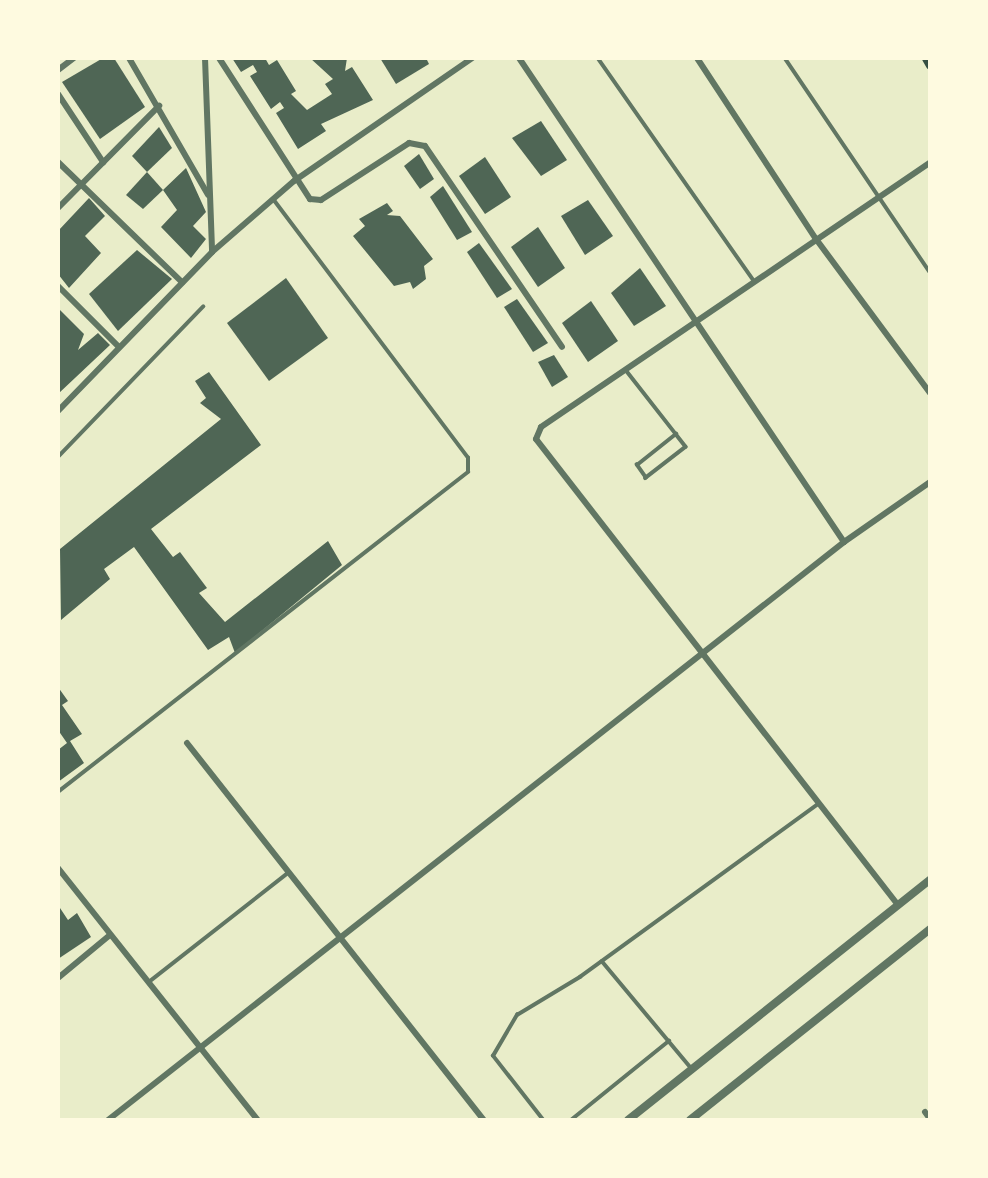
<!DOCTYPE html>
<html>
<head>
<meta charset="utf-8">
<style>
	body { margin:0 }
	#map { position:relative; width:988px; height:1178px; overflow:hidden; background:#e9edc9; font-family:"Source Sans 3",sans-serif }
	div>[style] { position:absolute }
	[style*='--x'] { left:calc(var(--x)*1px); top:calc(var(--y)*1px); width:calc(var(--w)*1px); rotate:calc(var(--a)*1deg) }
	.building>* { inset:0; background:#4f6655 }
	.service>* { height:3.5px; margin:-1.75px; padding:0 1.75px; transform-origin:1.75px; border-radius:1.75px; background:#617663 }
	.minor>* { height:6px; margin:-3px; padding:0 3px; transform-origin:3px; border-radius:3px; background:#617663 }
	.tertiary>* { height:8px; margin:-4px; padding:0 4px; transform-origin:4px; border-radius:4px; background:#617663 }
	.secondary>* { height:9px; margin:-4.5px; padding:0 4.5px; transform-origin:4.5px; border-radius:4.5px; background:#344e41 }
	span { translate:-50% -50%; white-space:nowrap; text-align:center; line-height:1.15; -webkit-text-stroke:5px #fefae0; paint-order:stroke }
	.frame { position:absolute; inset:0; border:60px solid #fefae0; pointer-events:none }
</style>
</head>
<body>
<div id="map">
	<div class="building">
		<div style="clip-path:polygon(103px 58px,114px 58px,145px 107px,100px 139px,62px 82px)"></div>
		<div style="clip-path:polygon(232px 58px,265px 58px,269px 65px,277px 60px,296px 91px,291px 94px,307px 110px,332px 94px,325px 84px,333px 79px,310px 58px,347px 58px,345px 71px,352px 67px,373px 100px,321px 124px,326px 131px,298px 149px,276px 113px,284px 108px,280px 102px,271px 109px,250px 76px,257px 72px,253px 65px,241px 72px)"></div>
		<div style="clip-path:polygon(380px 58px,426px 58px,429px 64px,396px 84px)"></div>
		<div style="clip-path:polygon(541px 121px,567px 160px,541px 176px,512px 138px)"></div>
		<div style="clip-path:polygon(159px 127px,172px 148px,147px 172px,132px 156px)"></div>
		<div style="clip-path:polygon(419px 154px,434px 179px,420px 189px,404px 166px)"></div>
		<div style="clip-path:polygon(485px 157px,511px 197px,485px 214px,459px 176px)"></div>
		<div style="clip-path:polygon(186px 168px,206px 212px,193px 226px,206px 239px,191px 258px,161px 227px,177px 210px,163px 190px)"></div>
		<div style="clip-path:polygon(147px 172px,163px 190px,143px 209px,126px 195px)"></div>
		<div style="clip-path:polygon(443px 186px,472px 232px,457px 240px,430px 197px)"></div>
		<div style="clip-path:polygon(89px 198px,105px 216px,85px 236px,101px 253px,69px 288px,58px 274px,58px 231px)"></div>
		<div style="clip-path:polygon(588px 200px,613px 236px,585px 255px,561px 216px)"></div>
		<div style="clip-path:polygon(387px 203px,393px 211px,387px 215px,400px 216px,433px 259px,424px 266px,426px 279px,413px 289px,410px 282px,394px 286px,353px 236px,365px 226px,359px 219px)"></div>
		<div style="clip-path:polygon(538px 227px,565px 268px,538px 287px,511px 247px)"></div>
		<div style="clip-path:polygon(479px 243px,512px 289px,497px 298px,467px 252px)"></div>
		<div style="clip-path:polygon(137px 250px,172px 279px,118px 331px,89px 294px)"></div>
		<div style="clip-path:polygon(640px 268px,666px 306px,634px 326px,611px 293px)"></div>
		<div style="clip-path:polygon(286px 278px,328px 338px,269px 381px,227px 323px)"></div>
		<div style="clip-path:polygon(517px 299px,548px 343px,533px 352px,504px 307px)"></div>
		<div style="clip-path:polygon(591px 301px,618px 341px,588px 362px,562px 323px)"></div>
		<div style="clip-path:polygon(58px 308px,84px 334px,78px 350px,98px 333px,110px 345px,58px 394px)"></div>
		<div style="clip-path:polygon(554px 355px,568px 377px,552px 387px,538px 362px)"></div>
		<div style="clip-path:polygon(209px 372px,261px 445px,151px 529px,173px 557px,180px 552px,207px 588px,199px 593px,225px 622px,328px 541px,342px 565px,235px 653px,229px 637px,208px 650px,134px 547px,104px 569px,110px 579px,61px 620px,60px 549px,221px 419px,200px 403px,206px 398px,195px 381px)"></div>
		<div style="clip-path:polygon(58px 687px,68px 701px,62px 705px,82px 734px,70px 741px,84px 763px,58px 782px,58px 750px,67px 743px,58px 730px)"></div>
		<div style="clip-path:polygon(58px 905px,68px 920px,77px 913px,91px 937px,58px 959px)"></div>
	</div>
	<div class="service">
		<div style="--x:598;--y:58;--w:270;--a:55"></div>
		<div style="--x:785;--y:58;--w:258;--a:55.9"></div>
		<div style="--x:626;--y:370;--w:81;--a:52"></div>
		<div style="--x:676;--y:434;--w:16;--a:52"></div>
		<div style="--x:686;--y:447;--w:51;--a:142.2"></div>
		<div style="--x:646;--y:478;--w:16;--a:-125"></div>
		<div style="--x:637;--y:465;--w:50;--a:-38.5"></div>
		<div style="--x:58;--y:457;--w:209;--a:-46"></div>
		<div style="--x:58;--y:792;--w:520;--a:-37.97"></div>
		<div style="--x:468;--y:472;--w:14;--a:-90"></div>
		<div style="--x:468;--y:458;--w:324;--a:-127"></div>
		<div style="--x:602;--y:961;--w:139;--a:50.2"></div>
		<div style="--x:149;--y:982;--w:177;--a:-38.1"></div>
		<div style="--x:543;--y:1120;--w:81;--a:-128"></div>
		<div style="--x:493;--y:1056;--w:48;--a:-59.7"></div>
		<div style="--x:517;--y:1015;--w:74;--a:-31.1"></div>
		<div style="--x:580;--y:977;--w:294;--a:-36"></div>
		<div style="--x:571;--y:1120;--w:126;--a:-38.9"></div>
	</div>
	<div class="minor">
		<div style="--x:129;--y:58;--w:158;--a:60"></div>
		<div style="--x:205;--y:58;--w:194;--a:87.9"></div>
		<div style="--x:219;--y:58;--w:168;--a:57.2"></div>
		<div style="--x:310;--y:199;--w:11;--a:5"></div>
		<div style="--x:321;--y:200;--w:105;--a:-32.9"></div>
		<div style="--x:409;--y:143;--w:16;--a:11"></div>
		<div style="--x:425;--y:146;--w:243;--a:55.7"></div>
		<div style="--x:519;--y:58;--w:583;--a:56.12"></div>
		<div style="--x:697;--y:58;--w:217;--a:56.7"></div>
		<div style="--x:816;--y:239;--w:192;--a:53.5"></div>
		<div style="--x:58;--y:70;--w:20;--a:-37"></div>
		<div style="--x:58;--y:94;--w:82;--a:56.5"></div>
		<div style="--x:58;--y:162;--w:173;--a:44.1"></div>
		<div style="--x:58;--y:208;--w:144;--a:-45.3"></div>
		<div style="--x:58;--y:286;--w:86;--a:45"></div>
		<div style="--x:58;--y:411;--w:221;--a:-45.9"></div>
		<div style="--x:212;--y:252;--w:108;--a:-40.9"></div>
		<div style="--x:294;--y:181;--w:216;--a:-34.6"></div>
		<div style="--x:187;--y:743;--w:480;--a:51.8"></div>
		<div style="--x:58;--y:868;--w:322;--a:51.6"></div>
		<div style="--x:898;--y:905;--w:590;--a:-127.84"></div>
		<div style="--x:536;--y:439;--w:13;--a:-67"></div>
		<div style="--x:541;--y:427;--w:470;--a:-34.2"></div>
		<div style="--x:58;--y:978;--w:67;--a:-39.6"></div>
		<div style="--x:925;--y:1112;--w:9;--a:54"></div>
		<div style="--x:108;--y:1120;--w:936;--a:-38.14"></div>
		<div style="--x:844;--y:542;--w:105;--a:-34.9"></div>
	</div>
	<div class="tertiary">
		<div style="--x:628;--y:1120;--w:386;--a:-38.5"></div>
		<div style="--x:690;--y:1120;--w:307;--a:-38.5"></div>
	</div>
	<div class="secondary">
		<div style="--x:926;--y:58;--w:8;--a:60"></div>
	</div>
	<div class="frame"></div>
</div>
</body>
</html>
